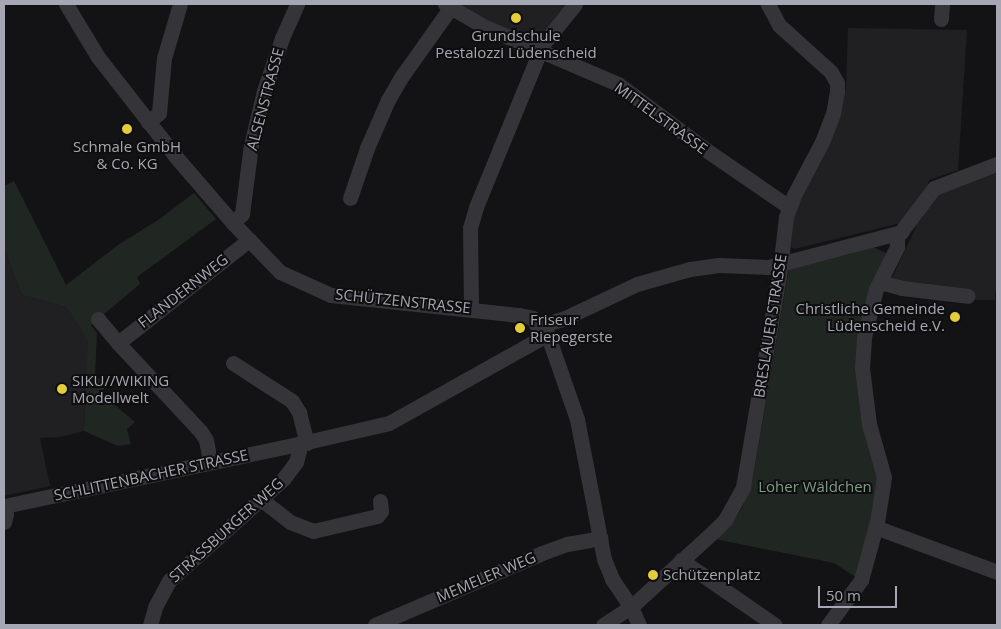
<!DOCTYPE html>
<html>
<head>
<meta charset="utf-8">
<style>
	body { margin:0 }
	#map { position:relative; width:1001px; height:629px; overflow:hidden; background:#131315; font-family:"Open Sans",sans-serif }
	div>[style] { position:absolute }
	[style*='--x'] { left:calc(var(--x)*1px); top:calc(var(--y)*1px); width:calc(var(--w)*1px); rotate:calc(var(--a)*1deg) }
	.built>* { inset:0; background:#201f21 }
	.green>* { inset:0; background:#202722 }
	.minor>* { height:15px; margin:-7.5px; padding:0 7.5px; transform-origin:7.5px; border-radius:7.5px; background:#353439 }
	.dots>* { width:14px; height:14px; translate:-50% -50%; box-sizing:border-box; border:2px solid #0e0e0f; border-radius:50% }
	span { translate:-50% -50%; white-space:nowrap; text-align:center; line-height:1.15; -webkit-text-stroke:4px #0e0e0f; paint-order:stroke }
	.poi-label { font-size:15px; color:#a6a7b4 }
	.right { translate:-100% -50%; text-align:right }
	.left { translate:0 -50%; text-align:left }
	.street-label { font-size:15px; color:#a6a7b4 }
	.park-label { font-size:15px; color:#7e9e86 }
	.frame { position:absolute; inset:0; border:5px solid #a6a7b4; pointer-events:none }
	.scale { position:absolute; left:818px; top:586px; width:79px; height:22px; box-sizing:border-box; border:2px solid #a6a7b4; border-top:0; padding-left:6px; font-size:15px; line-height:18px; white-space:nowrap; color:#a6a7b4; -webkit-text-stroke:4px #0e0e0f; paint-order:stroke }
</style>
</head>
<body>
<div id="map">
	<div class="built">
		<div style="clip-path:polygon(456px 4px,567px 4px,537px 41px,489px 25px)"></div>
		<div style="clip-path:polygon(848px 28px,967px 30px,958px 170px,929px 180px,928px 185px,901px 223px,794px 249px,791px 247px,793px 212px,840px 115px,846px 88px)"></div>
		<div style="clip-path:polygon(997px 173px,997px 292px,995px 292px,995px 300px,970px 300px,891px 280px,917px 225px,934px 199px,942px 192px)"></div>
		<div style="clip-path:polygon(4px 248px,22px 295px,66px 307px,89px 340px,84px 431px,60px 437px,40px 438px,50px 486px,4px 496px)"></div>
	</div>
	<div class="green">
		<div style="clip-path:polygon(14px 181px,66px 285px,118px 245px,158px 220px,194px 193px,216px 219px,137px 277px,140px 284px,91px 325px,97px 333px,95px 375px,104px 383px,104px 396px,135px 422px,127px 429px,131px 444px,118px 446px,84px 431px,88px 340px,66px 307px,22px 295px,4px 248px,4px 186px)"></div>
		<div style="clip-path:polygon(871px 246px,888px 254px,862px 323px,879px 483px,857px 578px,834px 563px,715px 539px,732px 523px,742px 508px,752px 483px,789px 269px,851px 254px)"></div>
	</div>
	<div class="minor">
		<div style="--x:66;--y:4;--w:62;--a:58.9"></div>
		<div style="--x:98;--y:57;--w:127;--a:52"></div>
		<div style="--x:176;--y:157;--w:87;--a:49.2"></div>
		<div style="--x:233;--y:223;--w:68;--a:46.2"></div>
		<div style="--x:280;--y:272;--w:56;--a:24.3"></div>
		<div style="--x:331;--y:295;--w:189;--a:6.1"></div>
		<div style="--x:519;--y:315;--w:14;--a:12"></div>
		<div style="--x:533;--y:318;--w:14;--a:65"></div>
		<div style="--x:539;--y:331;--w:8;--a:14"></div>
		<div style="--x:547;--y:333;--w:91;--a:70.8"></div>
		<div style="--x:577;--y:419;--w:143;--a:79.1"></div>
		<div style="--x:604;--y:559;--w:22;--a:68"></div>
		<div style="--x:612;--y:579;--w:34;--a:56"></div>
		<div style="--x:631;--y:607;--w:20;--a:66"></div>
		<div style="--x:445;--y:4;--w:46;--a:29.9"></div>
		<div style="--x:485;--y:27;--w:145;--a:23.2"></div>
		<div style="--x:618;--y:84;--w:114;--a:36.8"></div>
		<div style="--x:709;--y:152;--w:97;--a:34.5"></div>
		<div style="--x:941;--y:19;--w:15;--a:-86"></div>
		<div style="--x:148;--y:122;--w:14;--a:-39"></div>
		<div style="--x:159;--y:113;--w:55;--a:-84.8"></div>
		<div style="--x:164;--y:58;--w:56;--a:-73.5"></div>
		<div style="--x:350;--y:198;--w:53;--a:-71.2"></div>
		<div style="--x:367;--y:148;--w:52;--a:-66.4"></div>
		<div style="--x:388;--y:100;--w:28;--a:-60"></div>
		<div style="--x:402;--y:76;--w:85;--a:-54.6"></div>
		<div style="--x:233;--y:223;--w:13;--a:-45"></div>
		<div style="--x:242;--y:214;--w:70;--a:-82.6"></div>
		<div style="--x:251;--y:145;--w:56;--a:-76.5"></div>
		<div style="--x:264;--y:91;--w:56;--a:-71.2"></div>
		<div style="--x:282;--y:38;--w:37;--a:-66"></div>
		<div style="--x:880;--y:282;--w:23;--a:15"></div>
		<div style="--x:902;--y:288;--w:66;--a:6.9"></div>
		<div style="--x:471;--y:308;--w:80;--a:-90.7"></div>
		<div style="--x:470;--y:228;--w:22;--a:-74"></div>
		<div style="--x:476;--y:207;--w:176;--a:-67.7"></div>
		<div style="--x:543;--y:44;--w:51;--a:-51.3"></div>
		<div style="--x:98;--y:319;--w:31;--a:50"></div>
		<div style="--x:118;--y:343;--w:122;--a:47"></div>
		<div style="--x:201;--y:432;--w:9;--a:58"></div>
		<div style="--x:206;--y:440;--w:21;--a:79"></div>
		<div style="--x:118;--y:343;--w:167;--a:-38.2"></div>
		<div style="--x:233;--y:363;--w:70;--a:32.8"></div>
		<div style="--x:292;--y:401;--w:13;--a:58"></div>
		<div style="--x:299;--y:412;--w:32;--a:76"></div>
		<div style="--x:262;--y:500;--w:36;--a:38"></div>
		<div style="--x:290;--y:522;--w:25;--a:21"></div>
		<div style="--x:313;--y:531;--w:66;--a:-13.2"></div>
		<div style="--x:377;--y:516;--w:6;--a:-51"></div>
		<div style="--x:381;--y:511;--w:10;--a:-96"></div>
		<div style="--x:4;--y:506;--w:300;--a:-11.9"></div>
		<div style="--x:4;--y:522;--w:9;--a:-77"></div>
		<div style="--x:6;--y:513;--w:7;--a:-98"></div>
		<div style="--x:875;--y:527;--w:130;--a:20.2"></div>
		<div style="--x:681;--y:560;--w:114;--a:34.7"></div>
		<div style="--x:150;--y:625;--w:19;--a:-74"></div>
		<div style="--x:155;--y:607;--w:30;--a:-62"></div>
		<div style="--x:169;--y:581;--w:154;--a:-41.8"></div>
		<div style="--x:284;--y:478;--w:20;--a:-53"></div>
		<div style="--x:296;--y:462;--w:11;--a:-75"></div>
		<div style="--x:299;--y:451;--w:7;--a:-98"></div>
		<div style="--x:298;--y:444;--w:93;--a:-13"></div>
		<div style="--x:389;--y:423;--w:174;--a:-29.2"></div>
		<div style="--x:541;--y:338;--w:17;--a:-62"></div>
		<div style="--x:549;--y:323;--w:17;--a:-17"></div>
		<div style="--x:565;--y:318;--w:80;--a:-25.3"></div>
		<div style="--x:637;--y:284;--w:55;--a:-15.8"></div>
		<div style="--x:690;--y:269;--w:29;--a:-8"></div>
		<div style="--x:719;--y:265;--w:49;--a:2.3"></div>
		<div style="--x:768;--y:267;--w:138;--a:-14.7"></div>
		<div style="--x:375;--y:625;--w:182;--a:-23.3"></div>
		<div style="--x:542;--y:553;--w:27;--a:-20"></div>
		<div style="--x:567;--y:544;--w:34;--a:-10"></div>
		<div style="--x:603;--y:625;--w:33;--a:-33"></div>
		<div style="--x:631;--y:607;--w:114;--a:-42.5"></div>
		<div style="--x:715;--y:530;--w:14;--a:-45"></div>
		<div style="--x:725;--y:520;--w:38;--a:-61"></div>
		<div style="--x:743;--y:487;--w:213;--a:-80.3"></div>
		<div style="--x:779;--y:277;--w:60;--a:-83.3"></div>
		<div style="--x:786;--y:217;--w:23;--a:-70"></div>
		<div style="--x:794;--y:195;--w:60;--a:-62.2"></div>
		<div style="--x:822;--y:142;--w:30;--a:-69"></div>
		<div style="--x:833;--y:114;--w:22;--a:-80"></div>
		<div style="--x:837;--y:92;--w:9;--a:-90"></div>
		<div style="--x:837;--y:83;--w:13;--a:-119"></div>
		<div style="--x:831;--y:72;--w:70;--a:-137.9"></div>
		<div style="--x:779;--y:25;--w:24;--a:-118"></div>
		<div style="--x:828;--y:625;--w:56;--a:-53.7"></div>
		<div style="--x:861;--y:580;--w:60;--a:-74.6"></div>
		<div style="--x:877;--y:522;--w:38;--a:-81"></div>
		<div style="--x:883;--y:484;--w:7;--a:-82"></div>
		<div style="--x:884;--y:477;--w:55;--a:-105.8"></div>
		<div style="--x:869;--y:424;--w:56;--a:-97.1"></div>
		<div style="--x:862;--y:368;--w:31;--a:-86"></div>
		<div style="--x:864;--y:337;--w:49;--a:-76"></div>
		<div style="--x:876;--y:289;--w:47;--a:-63.4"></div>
		<div style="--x:897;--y:247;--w:10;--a:-90"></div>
		<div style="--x:897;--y:237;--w:61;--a:-52.9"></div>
		<div style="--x:934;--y:188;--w:67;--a:-20.9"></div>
	</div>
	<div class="dots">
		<div style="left:516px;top:18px;background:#e3cd3c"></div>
		<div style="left:127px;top:129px;background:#e3cd3c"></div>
		<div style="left:955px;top:317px;background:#e3cd3c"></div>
		<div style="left:520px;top:328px;background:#e3cd3c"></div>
		<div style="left:62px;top:389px;background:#e3cd3c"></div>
		<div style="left:653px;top:575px;background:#e3cd3c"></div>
	</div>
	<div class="poi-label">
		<span style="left:516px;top:44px">Grundschule<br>Pestalozzi Lüdenscheid</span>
		<span style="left:127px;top:155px">Schmale GmbH<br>&amp; Co. KG</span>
		<span class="right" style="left:945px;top:317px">Christliche Gemeinde<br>Lüdenscheid e.V.</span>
		<span class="left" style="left:530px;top:328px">Friseur<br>Riepegerste</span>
		<span class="left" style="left:72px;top:389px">SIKU//WIKING<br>Modellwelt</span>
		<span class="left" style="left:663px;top:575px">Schützenplatz</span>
	</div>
	<div class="street-label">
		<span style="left:265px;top:99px;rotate:-75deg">ALSENSTRASSE</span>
		<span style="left:661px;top:118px;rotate:36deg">MITTELSTRASSE</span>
		<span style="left:183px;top:291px;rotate:-38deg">FLANDERNWEG</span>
		<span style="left:403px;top:301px;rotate:6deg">SCHÜTZENSTRASSE</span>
		<span style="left:770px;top:326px;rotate:-81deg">BRESLAUER STRASSE</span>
		<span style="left:151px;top:475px;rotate:-12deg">SCHLITTENBACHER STRASSE</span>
		<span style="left:226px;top:530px;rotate:-42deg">STRASSBURGER WEG</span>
		<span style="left:486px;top:577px;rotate:-23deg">MEMELER WEG</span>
	</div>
	<div class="park-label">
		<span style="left:815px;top:487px">Loher Wäldchen</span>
	</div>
	<div class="frame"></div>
	<div class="scale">50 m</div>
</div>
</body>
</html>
